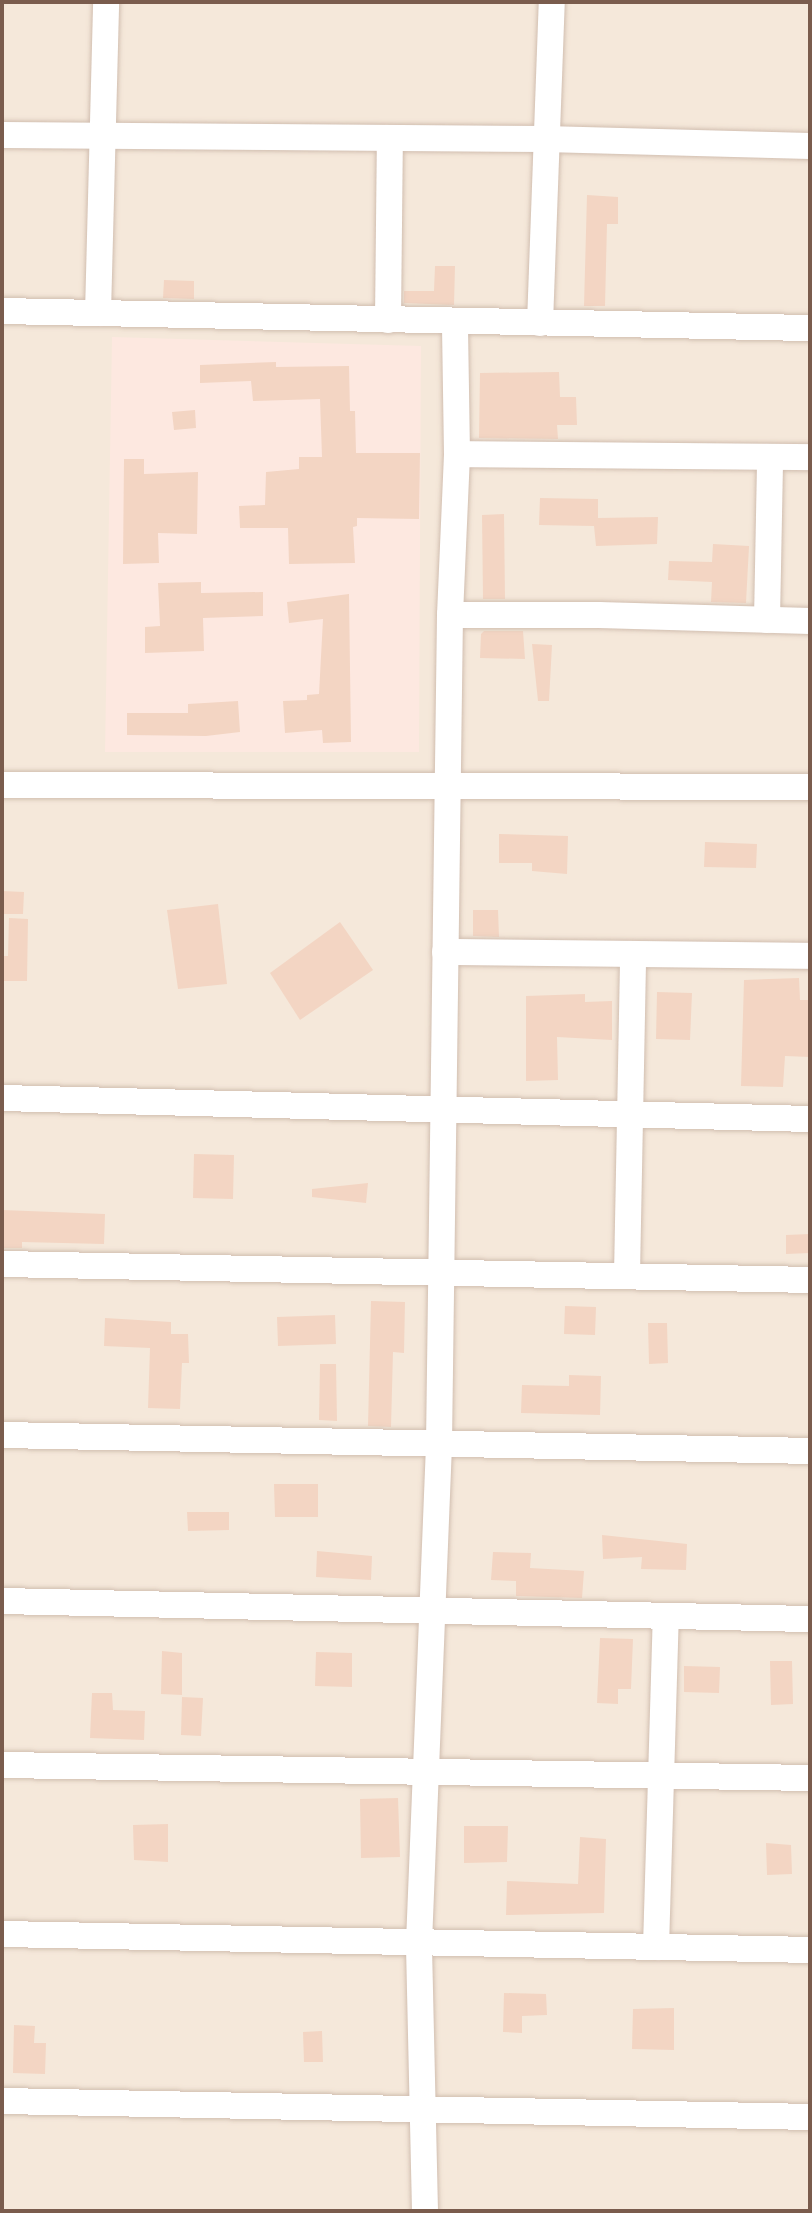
<!DOCTYPE html>
<html>
<head>
<meta charset="utf-8">
<style>
	body { margin:0 }
	#map { position:relative; width:812px; height:2213px; overflow:hidden; background:#fdf6ec; font-family:"Asap Condensed",sans-serif }
	div>[style] { position:absolute }
	[style*='--x'] { left:calc(var(--x)*1px); top:calc(var(--y)*1px); width:calc(var(--w)*1px); rotate:calc(var(--a)*1deg) }
	.residential>* { inset:0; background:#f5e8da }
	.commercial>* { inset:0; background:#fde8e0 }
	.building>* { inset:0; background:#f3d5c3 }
	.roads { filter:drop-shadow(0 0 2px #d1beb0) drop-shadow(0 0 2px #d1beb0) }
	.minor>* { height:26px; margin:-13px; padding:0 13px; transform-origin:13px; border-radius:13px; background:#fff }
	span { translate:-50% -50%; white-space:nowrap; text-align:center; line-height:1.15; -webkit-text-stroke:6px #fffaf3; paint-order:stroke }
	.frame { position:absolute; inset:0; border:4px solid #7a5c4d; pointer-events:none }
</style>
</head>
<body>
<div id="map">
	<div class="residential">
		<div style="clip-path:polygon(2px 2px,810px 2px,810px 2211px,2px 2211px)"></div>
	</div>
	<div class="commercial">
		<div style="clip-path:polygon(112px 337px,421px 346px,419px 752px,105px 752px)"></div>
	</div>
	<div class="building">
		<div style="clip-path:polygon(587px 195px,618px 197px,618px 224px,607px 224px,605px 306px,584px 306px)"></div>
		<div style="clip-path:polygon(435px 266px,455px 266px,454px 305px,404px 303px,404px 291px,434px 291px)"></div>
		<div style="clip-path:polygon(164px 280px,194px 281px,194px 299px,163px 298px)"></div>
		<div style="clip-path:polygon(276px 362px,276px 367px,349px 366px,350px 411px,355px 411px,356px 453px,420px 453px,419px 519px,357px 518px,357px 526px,353px 527px,355px 563px,289px 564px,288px 528px,240px 528px,239px 506px,265px 505px,266px 472px,299px 469px,299px 457px,322px 457px,320px 399px,253px 401px,251px 381px,200px 383px,200px 365px)"></div>
		<div style="clip-path:polygon(559px 372px,560px 397px,576px 397px,577px 425px,557px 425px,558px 439px,479px 438px,480px 373px)"></div>
		<div style="clip-path:polygon(195px 410px,196px 428px,174px 430px,172px 412px)"></div>
		<div style="clip-path:polygon(124px 459px,144px 459px,144px 474px,198px 472px,197px 534px,158px 533px,159px 563px,123px 564px)"></div>
		<div style="clip-path:polygon(540px 498px,598px 499px,598px 518px,658px 517px,657px 544px,596px 546px,594px 526px,539px 525px)"></div>
		<div style="clip-path:polygon(504px 514px,505px 599px,483px 599px,482px 515px)"></div>
		<div style="clip-path:polygon(713px 544px,749px 546px,746px 603px,711px 602px,712px 582px,668px 580px,669px 561px,712px 562px)"></div>
		<div style="clip-path:polygon(201px 582px,201px 593px,263px 592px,263px 616px,203px 618px,204px 651px,145px 653px,145px 627px,160px 626px,158px 583px)"></div>
		<div style="clip-path:polygon(349px 594px,351px 742px,323px 743px,322px 730px,285px 733px,283px 701px,307px 700px,307px 695px,319px 694px,323px 619px,289px 623px,287px 602px)"></div>
		<div style="clip-path:polygon(484px 631px,523px 631px,525px 659px,480px 658px,481px 634px)"></div>
		<div style="clip-path:polygon(532px 644px,552px 645px,549px 701px,538px 701px)"></div>
		<div style="clip-path:polygon(238px 701px,240px 732px,206px 736px,127px 735px,127px 713px,188px 713px,188px 704px)"></div>
		<div style="clip-path:polygon(499px 834px,568px 836px,567px 874px,532px 871px,532px 863px,499px 863px)"></div>
		<div style="clip-path:polygon(705px 842px,757px 844px,756px 868px,704px 867px)"></div>
		<div style="clip-path:polygon(2px 891px,24px 892px,23px 914px,2px 914px)"></div>
		<div style="clip-path:polygon(218px 904px,227px 984px,178px 989px,167px 910px)"></div>
		<div style="clip-path:polygon(473px 910px,498px 910px,499px 937px,473px 936px)"></div>
		<div style="clip-path:polygon(9px 918px,28px 919px,27px 981px,2px 981px,2px 956px,8px 956px)"></div>
		<div style="clip-path:polygon(340px 922px,373px 970px,300px 1020px,270px 973px)"></div>
		<div style="clip-path:polygon(799px 978px,800px 1000px,810px 1000px,810px 1057px,785px 1056px,783px 1087px,741px 1086px,744px 980px)"></div>
		<div style="clip-path:polygon(657px 992px,692px 993px,690px 1040px,656px 1039px)"></div>
		<div style="clip-path:polygon(585px 994px,585px 1002px,612px 1001px,612px 1040px,557px 1037px,558px 1080px,526px 1081px,526px 996px)"></div>
		<div style="clip-path:polygon(194px 1154px,234px 1155px,233px 1199px,193px 1198px)"></div>
		<div style="clip-path:polygon(368px 1183px,366px 1203px,312px 1197px,312px 1189px)"></div>
		<div style="clip-path:polygon(2px 1210px,105px 1214px,104px 1244px,22px 1242px,22px 1248px,2px 1248px)"></div>
		<div style="clip-path:polygon(810px 1234px,810px 1253px,786px 1254px,786px 1235px)"></div>
		<div style="clip-path:polygon(371px 1301px,405px 1302px,404px 1353px,393px 1352px,391px 1427px,368px 1426px)"></div>
		<div style="clip-path:polygon(565px 1306px,596px 1307px,595px 1335px,564px 1334px)"></div>
		<div style="clip-path:polygon(335px 1315px,336px 1344px,278px 1346px,277px 1317px)"></div>
		<div style="clip-path:polygon(105px 1318px,171px 1322px,171px 1334px,188px 1334px,189px 1363px,182px 1363px,180px 1409px,148px 1408px,150px 1348px,104px 1346px)"></div>
		<div style="clip-path:polygon(648px 1323px,667px 1323px,668px 1363px,649px 1364px)"></div>
		<div style="clip-path:polygon(320px 1364px,336px 1364px,337px 1421px,319px 1420px)"></div>
		<div style="clip-path:polygon(569px 1375px,601px 1376px,600px 1415px,521px 1413px,522px 1385px,569px 1386px)"></div>
		<div style="clip-path:polygon(274px 1484px,318px 1484px,318px 1517px,275px 1517px)"></div>
		<div style="clip-path:polygon(187px 1512px,229px 1512px,229px 1530px,188px 1531px)"></div>
		<div style="clip-path:polygon(602px 1535px,687px 1544px,686px 1570px,641px 1569px,642px 1557px,603px 1559px)"></div>
		<div style="clip-path:polygon(317px 1551px,372px 1556px,371px 1580px,316px 1577px)"></div>
		<div style="clip-path:polygon(493px 1552px,531px 1553px,530px 1568px,584px 1571px,582px 1598px,516px 1596px,516px 1581px,491px 1580px)"></div>
		<div style="clip-path:polygon(600px 1638px,633px 1639px,631px 1689px,618px 1689px,618px 1704px,597px 1703px)"></div>
		<div style="clip-path:polygon(162px 1651px,182px 1653px,182px 1695px,161px 1694px)"></div>
		<div style="clip-path:polygon(316px 1652px,352px 1653px,352px 1687px,315px 1686px)"></div>
		<div style="clip-path:polygon(770px 1661px,792px 1661px,793px 1704px,771px 1705px)"></div>
		<div style="clip-path:polygon(684px 1666px,720px 1667px,719px 1693px,684px 1692px)"></div>
		<div style="clip-path:polygon(92px 1693px,112px 1693px,113px 1710px,145px 1711px,144px 1740px,90px 1738px)"></div>
		<div style="clip-path:polygon(182px 1697px,203px 1698px,201px 1736px,181px 1735px)"></div>
		<div style="clip-path:polygon(398px 1798px,400px 1857px,361px 1858px,360px 1799px)"></div>
		<div style="clip-path:polygon(168px 1824px,168px 1862px,134px 1860px,133px 1825px)"></div>
		<div style="clip-path:polygon(464px 1826px,508px 1826px,507px 1862px,464px 1863px)"></div>
		<div style="clip-path:polygon(580px 1837px,606px 1839px,604px 1913px,506px 1915px,507px 1881px,578px 1884px)"></div>
		<div style="clip-path:polygon(766px 1843px,791px 1845px,792px 1874px,767px 1875px)"></div>
		<div style="clip-path:polygon(504px 1993px,546px 1994px,547px 2015px,522px 2016px,522px 2033px,503px 2032px)"></div>
		<div style="clip-path:polygon(674px 2008px,674px 2050px,632px 2049px,633px 2009px)"></div>
		<div style="clip-path:polygon(14px 2025px,35px 2026px,34px 2043px,46px 2043px,45px 2074px,13px 2073px)"></div>
		<div style="clip-path:polygon(322px 2031px,323px 2062px,304px 2062px,303px 2032px)"></div>
	</div>
	<div class="roads">
		<div class="minor">
			<div style="--x:2;--y:135;--w:543;--a:0.42"></div>
			<div style="--x:545;--y:139;--w:265;--a:1.5"></div>
			<div style="--x:2;--y:311;--w:808;--a:1.21"></div>
			<div style="--x:98;--y:313;--w:311;--a:-88.5"></div>
			<div style="--x:388;--y:320;--w:182;--a:-89.4"></div>
			<div style="--x:540;--y:323;--w:321;--a:-87.9"></div>
			<div style="--x:457;--y:454;--w:353;--a:0.5"></div>
			<div style="--x:450;--y:615;--w:149;--a:0"></div>
			<div style="--x:599;--y:615;--w:211;--a:1.6"></div>
			<div style="--x:767;--y:620;--w:163;--a:-88.9"></div>
			<div style="--x:2;--y:785;--w:808;--a:0.14"></div>
			<div style="--x:445;--y:952;--w:365;--a:0.6"></div>
			<div style="--x:2;--y:1098;--w:808;--a:1.49"></div>
			<div style="--x:2;--y:1264;--w:808;--a:1.13"></div>
			<div style="--x:627;--y:1275;--w:321;--a:-88.9"></div>
			<div style="--x:2;--y:1435;--w:808;--a:1.13"></div>
			<div style="--x:2;--y:1601;--w:808;--a:1.28"></div>
			<div style="--x:2;--y:1765;--w:808;--a:0.92"></div>
			<div style="--x:2;--y:1934;--w:808;--a:1.13"></div>
			<div style="--x:656;--y:1947;--w:331;--a:-88.3"></div>
			<div style="--x:2;--y:2101;--w:808;--a:1.13"></div>
			<div style="--x:425;--y:2211;--w:268;--a:-91.3"></div>
			<div style="--x:419;--y:1943;--w:499;--a:-87.7"></div>
			<div style="--x:439;--y:1444;--w:829;--a:-89.24"></div>
			<div style="--x:450;--y:615;--w:161;--a:-87.5"></div>
			<div style="--x:457;--y:454;--w:132;--a:-90.9"></div>
		</div>
	</div>
	<div class="frame"></div>
</div>
</body>
</html>
